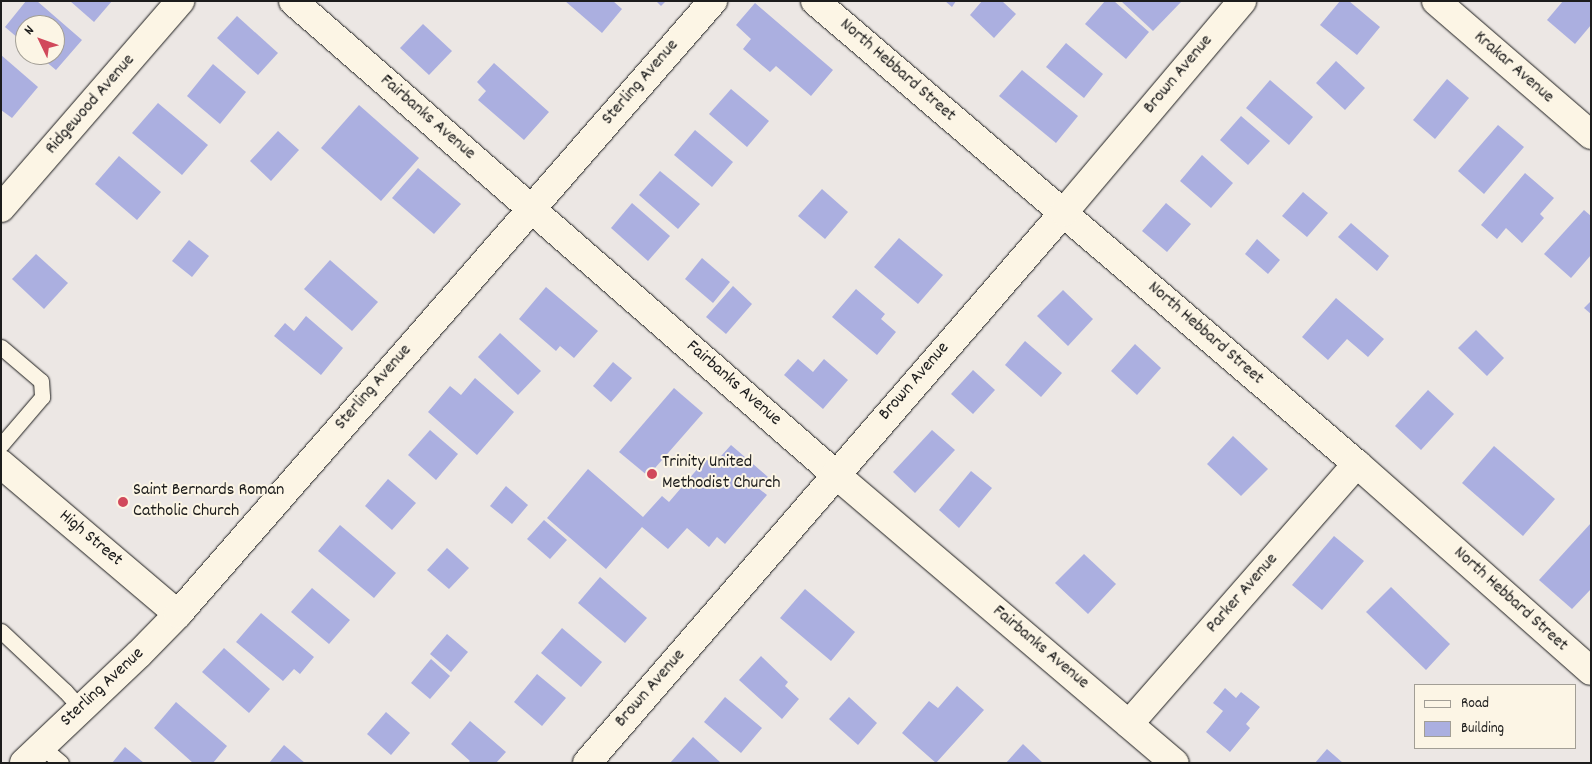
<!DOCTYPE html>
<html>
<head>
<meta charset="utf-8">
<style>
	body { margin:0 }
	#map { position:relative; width:1592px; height:764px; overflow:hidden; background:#ece7e4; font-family:Dekko,sans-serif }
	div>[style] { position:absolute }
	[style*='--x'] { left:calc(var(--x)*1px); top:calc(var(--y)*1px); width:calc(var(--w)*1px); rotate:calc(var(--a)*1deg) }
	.building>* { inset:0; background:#abafe0 }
	.roads { filter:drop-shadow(0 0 1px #1c1c1c) drop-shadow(0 0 1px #1c1c1c) }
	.service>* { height:15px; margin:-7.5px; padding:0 7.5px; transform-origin:7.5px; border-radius:7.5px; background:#fcf5e5 }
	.minor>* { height:28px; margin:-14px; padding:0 14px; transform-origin:14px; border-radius:14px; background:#fcf5e5 }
	.dots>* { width:14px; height:14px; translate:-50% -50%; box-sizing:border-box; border:2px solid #fcf5e5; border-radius:50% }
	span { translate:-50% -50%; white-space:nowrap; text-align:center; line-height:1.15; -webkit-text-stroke:4px #fcf5e5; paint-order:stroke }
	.street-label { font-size:18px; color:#1c1c1c }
	.poi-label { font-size:18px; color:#1c1c1c }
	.left { translate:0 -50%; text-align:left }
	.frame { position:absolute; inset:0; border:2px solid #1c1c1c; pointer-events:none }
	.legend { position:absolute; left:1414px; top:684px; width:162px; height:65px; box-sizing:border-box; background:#fcf5e5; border:1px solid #a29e95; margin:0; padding:6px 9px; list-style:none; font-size:15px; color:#1c1c1c }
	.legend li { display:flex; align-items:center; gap:10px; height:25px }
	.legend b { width:25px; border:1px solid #a29e95 }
	.north { position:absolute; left:15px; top:15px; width:50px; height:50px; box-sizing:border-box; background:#fcf5e5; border:1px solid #a29e95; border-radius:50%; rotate:312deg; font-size:14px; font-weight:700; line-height:20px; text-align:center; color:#1c1c1c }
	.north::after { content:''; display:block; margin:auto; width:18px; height:22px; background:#d1495b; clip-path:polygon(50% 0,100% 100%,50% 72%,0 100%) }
</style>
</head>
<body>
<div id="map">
	<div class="building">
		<div style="clip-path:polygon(26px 1px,37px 1px,82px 40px,56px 70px,38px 55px,55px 55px,55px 25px,25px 25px,25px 44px,5px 27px)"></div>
		<div style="clip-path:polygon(70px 1px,112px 1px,94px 22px)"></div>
		<div style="clip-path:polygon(565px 1px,613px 1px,622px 9px,602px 33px)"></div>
		<div style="clip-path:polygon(656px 1px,666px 1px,661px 6px)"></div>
		<div style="clip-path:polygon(945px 1px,956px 1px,952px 7px)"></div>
		<div style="clip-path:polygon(982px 1px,1002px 1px,1016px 14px,994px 38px,970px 15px)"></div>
		<div style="clip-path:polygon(1105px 1px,1114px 1px,1149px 32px,1126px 59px,1085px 24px)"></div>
		<div style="clip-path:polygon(1121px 1px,1182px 1px,1153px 31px)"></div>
		<div style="clip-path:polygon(1340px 1px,1349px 1px,1380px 27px,1357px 55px,1320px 25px)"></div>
		<div style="clip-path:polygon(1563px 1px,1591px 1px,1591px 25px,1575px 44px,1547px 20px)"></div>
		<div style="clip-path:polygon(755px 3px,833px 70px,811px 96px,776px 66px,770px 72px,743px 49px,751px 39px,736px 25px)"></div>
		<div style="clip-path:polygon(237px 16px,278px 53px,258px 75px,217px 38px)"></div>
		<div style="clip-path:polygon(423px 24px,452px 51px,429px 75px,400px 48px)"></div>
		<div style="clip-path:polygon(1066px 43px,1103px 74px,1084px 98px,1046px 67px)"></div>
		<div style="clip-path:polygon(1px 55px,38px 87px,12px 118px,1px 110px)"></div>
		<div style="clip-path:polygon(1336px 61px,1365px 88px,1345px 110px,1316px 83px)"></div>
		<div style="clip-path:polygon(494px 63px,549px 112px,524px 140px,478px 100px,486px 91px,477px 82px)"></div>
		<div style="clip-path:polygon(213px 64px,246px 92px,220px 124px,187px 96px)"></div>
		<div style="clip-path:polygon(1022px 70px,1078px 116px,1056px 143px,999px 96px)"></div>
		<div style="clip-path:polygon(1447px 79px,1469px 98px,1435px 139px,1413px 120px)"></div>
		<div style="clip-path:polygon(1270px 80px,1313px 117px,1289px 145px,1246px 108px)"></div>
		<div style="clip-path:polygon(731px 89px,769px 121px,747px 147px,709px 114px)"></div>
		<div style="clip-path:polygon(158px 103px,208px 145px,182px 175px,132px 133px)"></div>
		<div style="clip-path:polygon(359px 105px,419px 158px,381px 201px,321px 148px)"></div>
		<div style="clip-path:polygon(1241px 116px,1270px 141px,1248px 165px,1220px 140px)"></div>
		<div style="clip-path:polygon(1498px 125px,1524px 147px,1484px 194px,1458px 171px)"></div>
		<div style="clip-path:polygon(695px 130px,733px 162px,712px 187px,674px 155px)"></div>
		<div style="clip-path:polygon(278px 131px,299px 150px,271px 181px,250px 161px)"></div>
		<div style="clip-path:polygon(1202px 155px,1233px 183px,1211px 208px,1180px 181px)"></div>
		<div style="clip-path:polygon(119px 156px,161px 192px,137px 220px,95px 184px)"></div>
		<div style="clip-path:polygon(418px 168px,461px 204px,434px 234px,392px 198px)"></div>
		<div style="clip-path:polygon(660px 171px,700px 204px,678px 229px,639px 195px)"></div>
		<div style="clip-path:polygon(1525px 173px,1554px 198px,1540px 214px,1544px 218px,1522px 243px,1506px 228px,1497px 239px,1481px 225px)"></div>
		<div style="clip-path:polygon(822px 189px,848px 212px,825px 239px,798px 216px)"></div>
		<div style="clip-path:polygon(1303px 192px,1328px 213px,1307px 237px,1282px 216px)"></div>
		<div style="clip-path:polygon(632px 203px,670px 236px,648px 261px,611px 228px)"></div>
		<div style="clip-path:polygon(1166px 203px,1191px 224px,1167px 252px,1142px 231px)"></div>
		<div style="clip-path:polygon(1584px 210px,1591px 216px,1591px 255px,1571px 278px,1544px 254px)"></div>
		<div style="clip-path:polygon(1351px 223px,1389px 256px,1377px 271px,1338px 237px)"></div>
		<div style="clip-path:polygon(899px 238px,943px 275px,918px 304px,874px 267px)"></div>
		<div style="clip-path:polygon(1257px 239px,1280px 260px,1268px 274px,1245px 254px)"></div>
		<div style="clip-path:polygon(189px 240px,209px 256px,192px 277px,172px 261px)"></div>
		<div style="clip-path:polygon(36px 254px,68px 283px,44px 309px,12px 279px)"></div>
		<div style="clip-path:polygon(702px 258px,730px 282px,713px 303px,685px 279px)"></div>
		<div style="clip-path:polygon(330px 260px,378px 302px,352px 331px,304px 289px)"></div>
		<div style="clip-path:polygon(733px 286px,752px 304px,726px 334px,706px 317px)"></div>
		<div style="clip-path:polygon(546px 287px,598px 331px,574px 358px,560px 346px,556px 351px,519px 319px)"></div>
		<div style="clip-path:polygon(856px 289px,885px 314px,881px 319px,896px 332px,877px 355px,832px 317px)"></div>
		<div style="clip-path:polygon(1063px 290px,1093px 319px,1068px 346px,1037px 316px)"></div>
		<div style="clip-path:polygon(1336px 298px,1384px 339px,1368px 357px,1347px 339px,1328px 360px,1302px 337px)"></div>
		<div style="clip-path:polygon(1591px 301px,1591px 314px,1584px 308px)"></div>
		<div style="clip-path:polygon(306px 316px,343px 348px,321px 375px,274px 336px,285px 323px,294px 331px)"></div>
		<div style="clip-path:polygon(1476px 330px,1504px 358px,1487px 376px,1458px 348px)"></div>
		<div style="clip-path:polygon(500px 333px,541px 371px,518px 395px,478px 357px)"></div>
		<div style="clip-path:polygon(1025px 341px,1062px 373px,1041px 397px,1005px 365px)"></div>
		<div style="clip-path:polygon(1135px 344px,1161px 368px,1137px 395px,1111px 371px)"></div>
		<div style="clip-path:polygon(798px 359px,813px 372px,824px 359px,848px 380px,823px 409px,784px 375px)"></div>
		<div style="clip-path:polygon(613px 362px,632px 378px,611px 402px,593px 386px)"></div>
		<div style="clip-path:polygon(973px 370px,995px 390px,973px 414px,951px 394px)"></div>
		<div style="clip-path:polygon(475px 378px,514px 412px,477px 455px,428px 412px,450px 386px,461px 395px)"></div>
		<div style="clip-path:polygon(674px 388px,703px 413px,648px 476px,619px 452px)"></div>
		<div style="clip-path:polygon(1428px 390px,1454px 414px,1421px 450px,1395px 426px)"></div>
		<div style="clip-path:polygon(430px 430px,458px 454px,436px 480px,408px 455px)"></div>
		<div style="clip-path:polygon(932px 430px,955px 450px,915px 493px,893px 472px)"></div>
		<div style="clip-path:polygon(1233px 436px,1268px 469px,1241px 496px,1207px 464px)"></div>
		<div style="clip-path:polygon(731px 445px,768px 477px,758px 488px,767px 495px,725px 544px,717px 537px,709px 547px,687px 528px,668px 549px,642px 527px,606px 569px,547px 518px,588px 469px,643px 517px,662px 496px,669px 502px,706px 459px,713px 465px)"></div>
		<div style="clip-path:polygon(1494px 446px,1555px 499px,1523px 536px,1462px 483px)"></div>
		<div style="clip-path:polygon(971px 471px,992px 488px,959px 528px,939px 510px)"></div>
		<div style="clip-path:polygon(388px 479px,416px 503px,392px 530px,365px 506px)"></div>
		<div style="clip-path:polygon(506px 486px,528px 505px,512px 524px,490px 506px)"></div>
		<div style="clip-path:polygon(544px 520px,567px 540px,550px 559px,527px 539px)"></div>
		<div style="clip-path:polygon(1591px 523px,1591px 589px,1572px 609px,1539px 580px)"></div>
		<div style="clip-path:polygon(340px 525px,396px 573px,374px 598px,318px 551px)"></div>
		<div style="clip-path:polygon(1334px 536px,1364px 561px,1322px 610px,1292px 585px)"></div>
		<div style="clip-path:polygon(447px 548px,469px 568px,449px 589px,427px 570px)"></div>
		<div style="clip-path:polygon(1084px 554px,1116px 584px,1088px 614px,1055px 583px)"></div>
		<div style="clip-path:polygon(600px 577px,647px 618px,625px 643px,578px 603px)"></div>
		<div style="clip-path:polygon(1391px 587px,1450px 644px,1426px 670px,1366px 612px)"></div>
		<div style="clip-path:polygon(312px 588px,350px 620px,329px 644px,291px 612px)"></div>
		<div style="clip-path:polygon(805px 589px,855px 632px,831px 661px,780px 618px)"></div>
		<div style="clip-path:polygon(261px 613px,314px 657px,300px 674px,294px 669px,283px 681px,236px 642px)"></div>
		<div style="clip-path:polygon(562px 628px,602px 662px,581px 687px,541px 653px)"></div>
		<div style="clip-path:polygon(447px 634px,468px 652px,451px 672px,430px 654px)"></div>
		<div style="clip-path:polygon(224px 648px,270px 689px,249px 713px,202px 672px)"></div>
		<div style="clip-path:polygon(761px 656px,788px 682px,785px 686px,799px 699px,782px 719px,739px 680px)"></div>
		<div style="clip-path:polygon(431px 659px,450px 676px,430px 699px,411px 683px)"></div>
		<div style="clip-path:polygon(537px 674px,566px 698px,542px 726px,514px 702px)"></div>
		<div style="clip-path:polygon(957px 686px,984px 710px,936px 763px,902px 733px,929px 701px,938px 708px)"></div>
		<div style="clip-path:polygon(1225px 688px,1236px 698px,1241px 692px,1260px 707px,1246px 724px,1250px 728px,1230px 752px,1206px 732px,1223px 711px,1213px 703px)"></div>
		<div style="clip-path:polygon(725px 697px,762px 728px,741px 753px,704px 722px)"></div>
		<div style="clip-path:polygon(849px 697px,877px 723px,858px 745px,829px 719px)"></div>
		<div style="clip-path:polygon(176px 702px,227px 746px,213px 763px,193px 763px,154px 728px)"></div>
		<div style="clip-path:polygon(386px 712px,410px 733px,391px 755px,367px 734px)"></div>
		<div style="clip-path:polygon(470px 721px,506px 752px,496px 763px,468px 763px,470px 761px,451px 744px)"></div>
		<div style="clip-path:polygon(693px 737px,721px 763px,670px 763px)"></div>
		<div style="clip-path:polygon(1023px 744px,1043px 763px,1006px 763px)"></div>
		<div style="clip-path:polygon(284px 745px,305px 763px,269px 763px)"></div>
		<div style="clip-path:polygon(125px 747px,144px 763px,112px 763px)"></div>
		<div style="clip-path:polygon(1327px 749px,1343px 763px,1315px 763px)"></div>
	</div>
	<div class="roads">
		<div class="service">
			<div style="--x:1;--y:347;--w:52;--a:40.4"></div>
			<div style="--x:41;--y:381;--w:16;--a:86"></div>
			<div style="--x:42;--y:397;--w:63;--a:130.5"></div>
			<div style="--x:1;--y:631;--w:88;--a:43.2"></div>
			<div style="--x:65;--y:691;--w:24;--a:48"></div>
			<div style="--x:41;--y:746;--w:26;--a:40"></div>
		</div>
		<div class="minor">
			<div style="--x:293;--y:1;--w:719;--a:41.11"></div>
			<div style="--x:835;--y:474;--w:446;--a:40.4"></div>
			<div style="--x:815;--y:1;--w:713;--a:40.51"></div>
			<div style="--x:1357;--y:464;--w:312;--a:41.5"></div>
			<div style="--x:1436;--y:1;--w:205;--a:40.8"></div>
			<div style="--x:1;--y:208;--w:274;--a:-49.1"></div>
			<div style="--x:1;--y:464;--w:232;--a:40.3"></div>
			<div style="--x:1129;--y:724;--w:346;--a:-48.8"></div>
			<div style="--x:24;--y:763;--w:158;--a:-43.5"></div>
			<div style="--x:139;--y:654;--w:56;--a:-45.7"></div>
			<div style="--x:178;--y:614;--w:814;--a:-48.89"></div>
			<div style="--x:587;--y:763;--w:729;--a:-49.12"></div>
			<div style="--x:1064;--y:212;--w:276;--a:-49.8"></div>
		</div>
	</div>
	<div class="dots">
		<div style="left:652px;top:474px;background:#d1495b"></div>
		<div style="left:123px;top:502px;background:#d1495b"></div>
	</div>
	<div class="street-label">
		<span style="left:1513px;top:68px;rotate:41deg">Krakar Avenue</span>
		<span style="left:897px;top:71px;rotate:41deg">North Hebbard Street</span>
		<span style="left:1179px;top:75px;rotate:-50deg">Brown Avenue</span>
		<span style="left:641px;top:83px;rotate:-49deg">Sterling Avenue</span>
		<span style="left:91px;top:105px;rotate:-49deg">Ridgewood Avenue</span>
		<span style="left:427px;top:118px;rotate:41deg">Fairbanks Avenue</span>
		<span style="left:1205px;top:334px;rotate:41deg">North Hebbard Street</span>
		<span style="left:915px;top:382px;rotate:-49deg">Brown Avenue</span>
		<span style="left:733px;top:384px;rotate:41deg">Fairbanks Avenue</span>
		<span style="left:374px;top:388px;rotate:-49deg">Sterling Avenue</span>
		<span style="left:90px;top:539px;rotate:40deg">High Street</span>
		<span style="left:1243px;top:594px;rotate:-49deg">Parker Avenue</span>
		<span style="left:1510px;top:600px;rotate:42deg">North Hebbard Street</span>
		<span style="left:1040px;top:648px;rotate:40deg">Fairbanks Avenue</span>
		<span style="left:103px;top:688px;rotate:-43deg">Sterling Avenue</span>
		<span style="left:651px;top:689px;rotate:-49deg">Brown Avenue</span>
	</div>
	<div class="poi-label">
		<span class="left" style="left:662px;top:474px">Trinity United<br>Methodist Church</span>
		<span class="left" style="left:133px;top:502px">Saint Bernards Roman<br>Catholic Church</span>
	</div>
	<div class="frame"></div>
	<ul class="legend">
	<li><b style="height:6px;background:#fcf5e5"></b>Road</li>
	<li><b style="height:14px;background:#abafe0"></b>Building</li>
	</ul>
	<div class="north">N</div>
</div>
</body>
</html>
